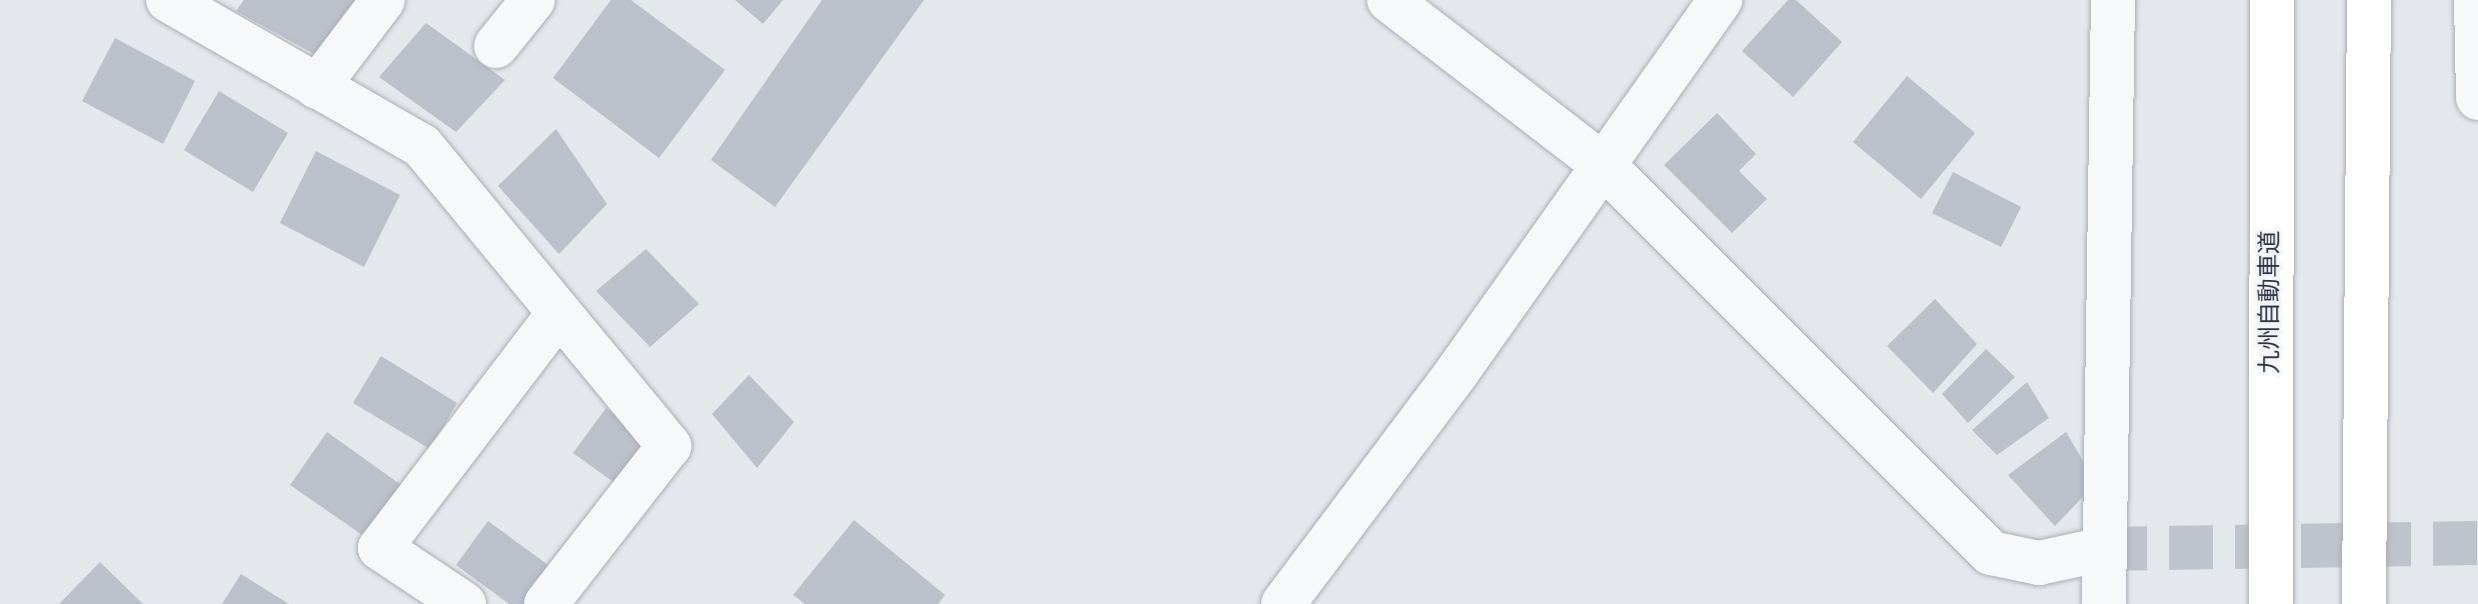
<!DOCTYPE html>
<html>
<head>
<meta charset="utf-8">
<style>
	body { margin:0 }
	#map { position:relative; width:2478px; height:604px; overflow:hidden; background:#e4e7ec; font-family:Raleway,"Noto Sans JP",sans-serif }
	div>[style] { position:absolute }
	[style*='--x'] { left:calc(var(--x)*1px); top:calc(var(--y)*1px); width:calc(var(--w)*1px); rotate:calc(var(--a)*1deg) }
	.building>* { inset:0; background:#bbc0ca }
	.minor-tunnel>* { height:44px; margin-top:-22px; transform-origin:0; background:repeating-linear-gradient(90deg,#bfc3cb 0 44px,transparent 0 66px) }
	.roads { filter:drop-shadow(0 0 2px #a9aeb7) drop-shadow(0 0 2px #a9aeb7) }
	.minor>* { height:44px; margin:-22px; padding:0 22px; transform-origin:22px; border-radius:22px; background:#f7f8fa }
	.motorway>* { height:44px; margin:-22px; padding:0 22px; transform-origin:22px; border-radius:22px; background:#fff }
	span { translate:-50% -50%; white-space:nowrap; text-align:center; line-height:1.15; -webkit-text-stroke:7px #f4f6f9; paint-order:stroke }
	.street-label { font-size:24px; color:#2b3445 }
</style>
</head>
<body>
<div id="map">
	<div class="building">
		<div style="clip-path:polygon(244px 0,361px 0,316px 55px,236px 11px)"></div>
		<div style="clip-path:polygon(611px 0,631px 0,725px 70px,659px 158px,553px 78px)"></div>
		<div style="clip-path:polygon(735px 0,783px 0,763px 24px)"></div>
		<div style="clip-path:polygon(822px 0,924px 0,775px 207px,711px 160px)"></div>
		<div style="clip-path:polygon(1788px 0,1796px 0,1842px 42px,1793px 97px,1742px 51px)"></div>
		<div style="clip-path:polygon(426px 23px,505px 80px,456px 132px,379px 77px)"></div>
		<div style="clip-path:polygon(115px 38px,195px 81px,163px 144px,82px 101px)"></div>
		<div style="clip-path:polygon(1907px 76px,1975px 133px,1921px 199px,1853px 142px)"></div>
		<div style="clip-path:polygon(219px 91px,288px 133px,253px 192px,184px 150px)"></div>
		<div style="clip-path:polygon(1717px 113px,1756px 154px,1739px 171px,1767px 199px,1732px 233px,1664px 165px)"></div>
		<div style="clip-path:polygon(556px 129px,607px 204px,559px 254px,498px 186px)"></div>
		<div style="clip-path:polygon(316px 151px,400px 195px,364px 267px,280px 223px)"></div>
		<div style="clip-path:polygon(1953px 172px,2021px 207px,2001px 247px,1932px 213px)"></div>
		<div style="clip-path:polygon(646px 249px,699px 304px,650px 347px,596px 291px)"></div>
		<div style="clip-path:polygon(1935px 299px,1977px 344px,1933px 393px,1887px 346px)"></div>
		<div style="clip-path:polygon(1986px 349px,2015px 377px,1968px 423px,1942px 394px)"></div>
		<div style="clip-path:polygon(381px 356px,457px 403px,430px 449px,353px 403px)"></div>
		<div style="clip-path:polygon(749px 375px,794px 422px,757px 468px,712px 414px)"></div>
		<div style="clip-path:polygon(2027px 382px,2049px 418px,1997px 455px,1972px 430px)"></div>
		<div style="clip-path:polygon(606px 408px,655px 443px,623px 489px,573px 453px)"></div>
		<div style="clip-path:polygon(327px 432px,404px 487px,368px 539px,290px 485px)"></div>
		<div style="clip-path:polygon(2066px 432px,2096px 483px,2055px 526px,2008px 475px)"></div>
		<div style="clip-path:polygon(854px 520px,945px 595px,938px 604px,805px 604px,793px 595px)"></div>
		<div style="clip-path:polygon(488px 521px,555px 570px,531px 604px,509px 604px,456px 565px)"></div>
		<div style="clip-path:polygon(100px 562px,143px 604px,59px 604px)"></div>
		<div style="clip-path:polygon(241px 574px,289px 604px,222px 604px)"></div>
	</div>
	<div class="minor-tunnel">
		<div style="--x:2103;--y:549;--w:375;--a:-0.9"></div>
	</div>
	<div class="roads">
		<div class="minor">
			<div style="--x:168;--y:0;--w:293;--a:29.9"></div>
			<div style="--x:422;--y:146;--w:389;--a:50.5"></div>
			<div style="--x:669;--y:446;--w:200;--a:127.9"></div>
			<div style="--x:1389;--y:0;--w:270;--a:37.6"></div>
			<div style="--x:1603;--y:165;--w:549;--a:45"></div>
			<div style="--x:1991;--y:553;--w:49;--a:11.8"></div>
			<div style="--x:2039;--y:563;--w:66;--a:-12.3"></div>
			<div style="--x:2476;--y:0;--w:98;--a:88.8"></div>
			<div style="--x:496;--y:46;--w:59;--a:-51.2"></div>
			<div style="--x:317;--y:87;--w:109;--a:-52.8"></div>
			<div style="--x:464;--y:604;--w:101;--a:-146.3"></div>
			<div style="--x:380;--y:548;--w:295;--a:-52.7"></div>
			<div style="--x:1283;--y:604;--w:290;--a:-53.1"></div>
			<div style="--x:1457;--y:372;--w:456;--a:-54.7"></div>
			<div style="--x:2104;--y:604;--w:604;--a:-89.15"></div>
		</div>
		<div class="motorway">
			<div style="--x:2271;--y:604;--w:604;--a:-89.91"></div>
			<div style="--x:2364;--y:604;--w:604;--a:-89.53"></div>
		</div>
	</div>
	<div class="street-label">
		<span style="left:2269px;top:302px;rotate:-90deg">九州自動車道</span>
	</div>
</div>
</body>
</html>
